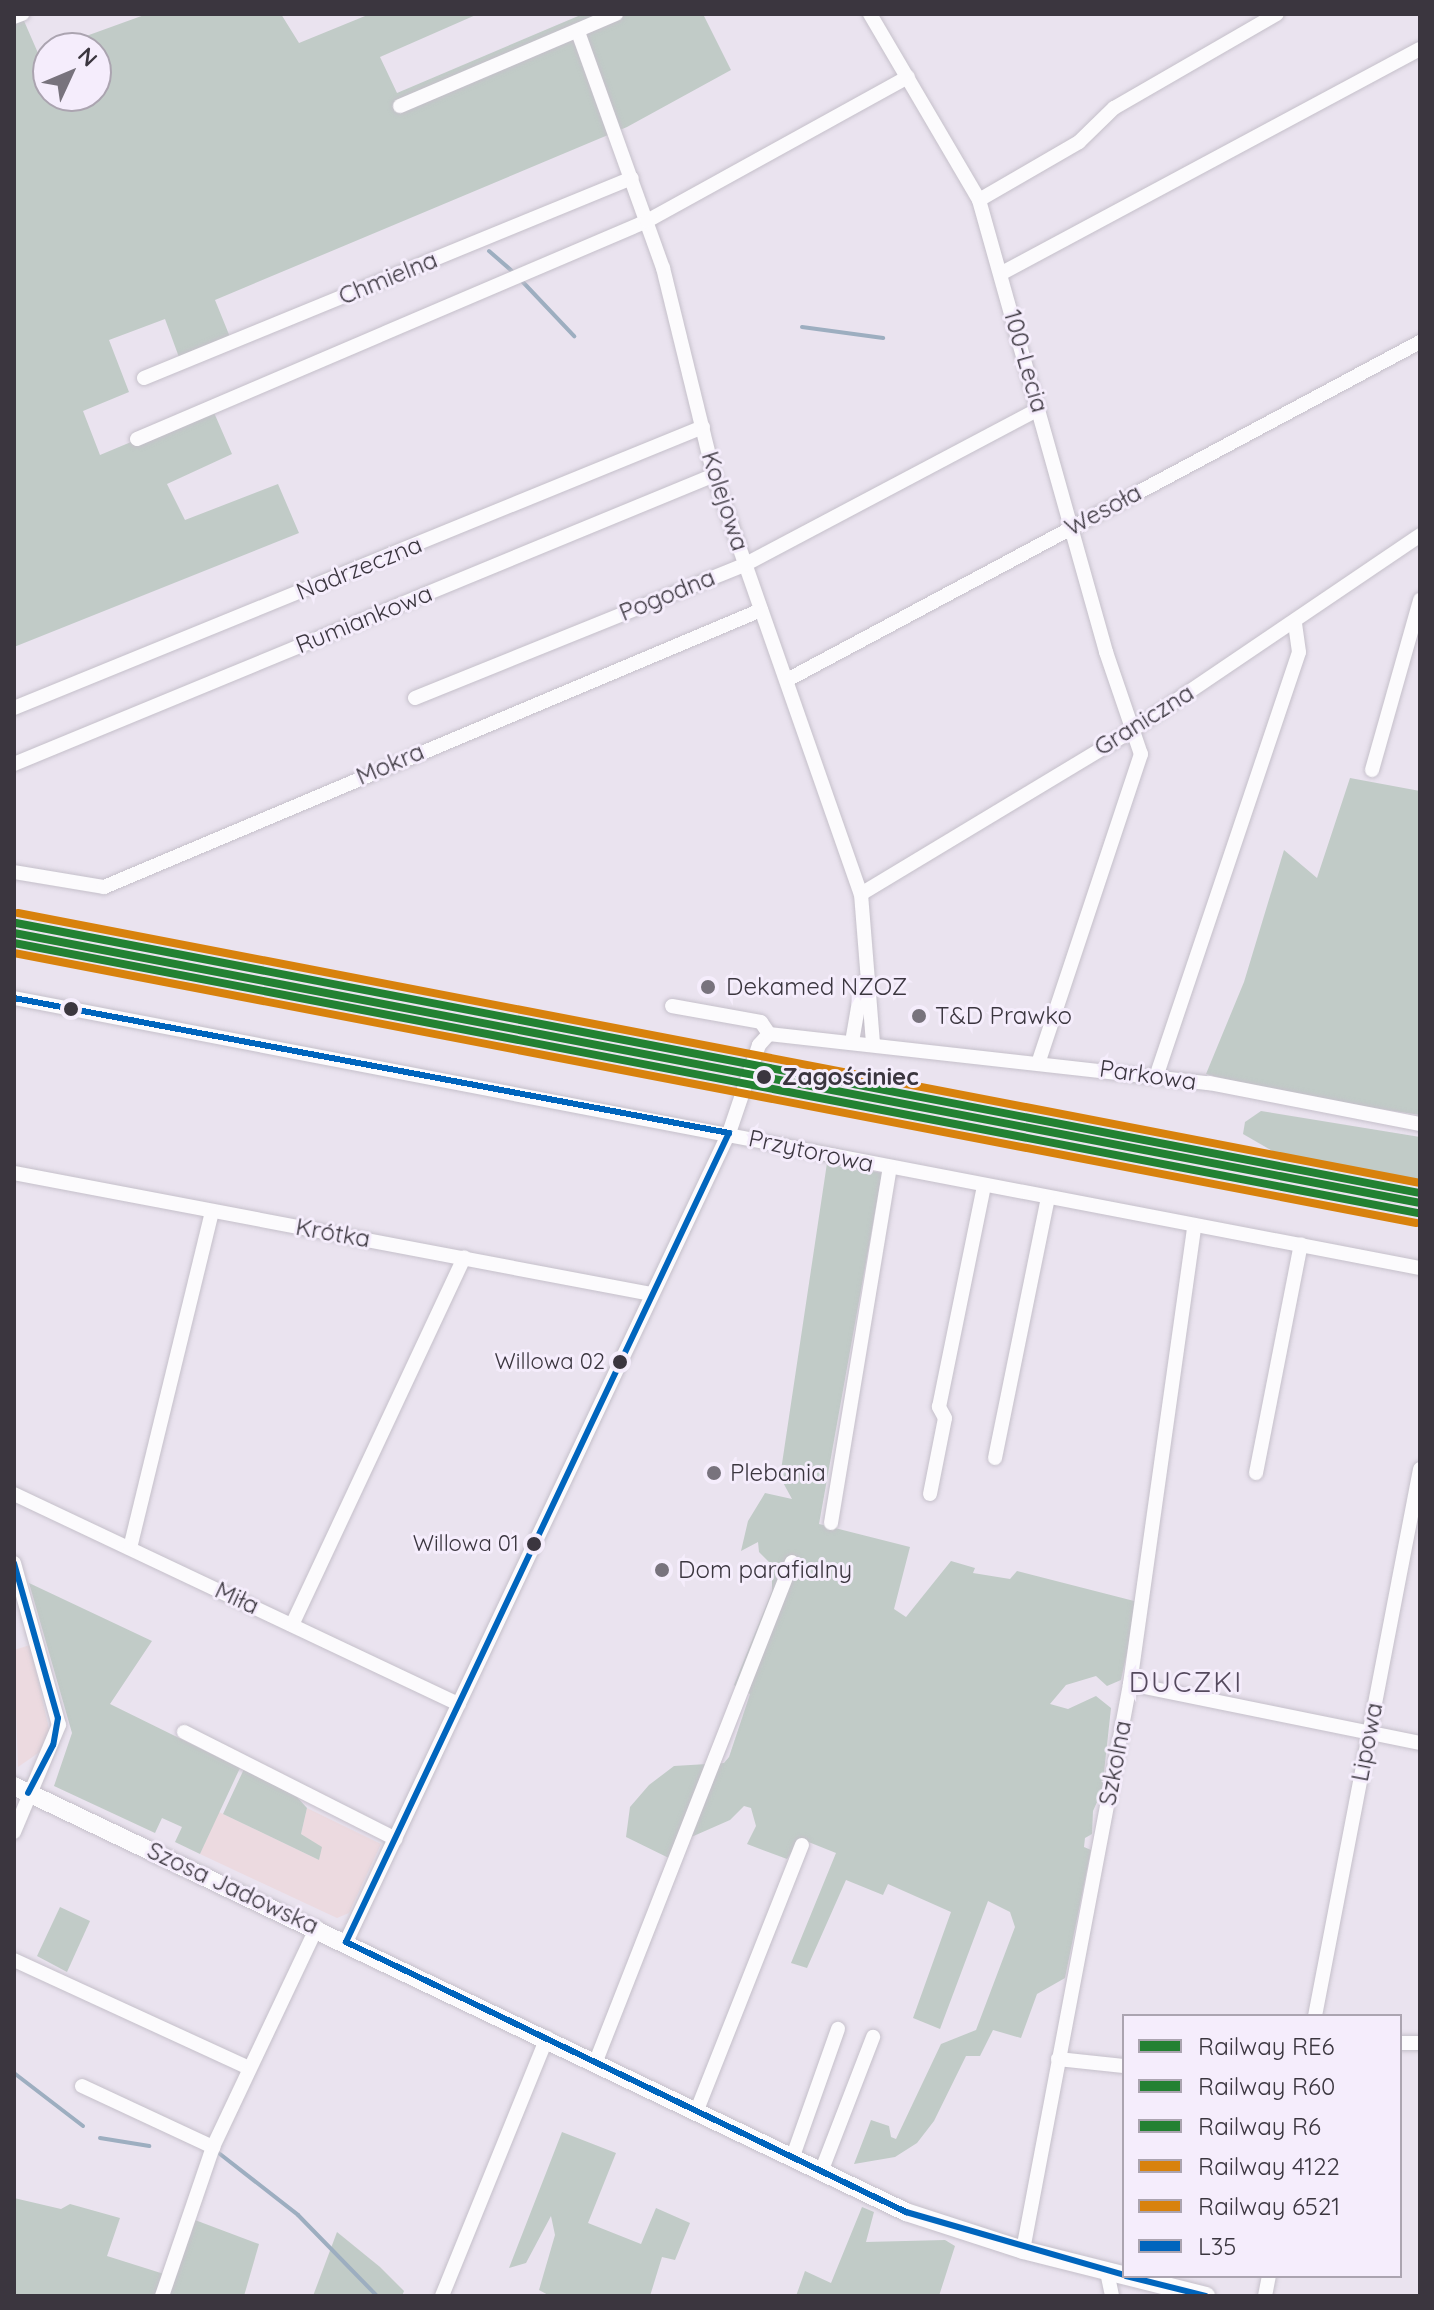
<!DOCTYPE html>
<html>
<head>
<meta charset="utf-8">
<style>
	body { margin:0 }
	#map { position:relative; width:1434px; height:2310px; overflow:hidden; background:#eae3ef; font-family:Quicksand,sans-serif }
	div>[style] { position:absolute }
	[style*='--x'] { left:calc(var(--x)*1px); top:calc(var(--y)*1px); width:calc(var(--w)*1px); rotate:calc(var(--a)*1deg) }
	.commercial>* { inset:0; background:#ecdae0 }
	.green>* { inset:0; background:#c1cbc7 }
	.stream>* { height:4px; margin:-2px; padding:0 2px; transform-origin:2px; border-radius:2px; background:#9daec0 }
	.roads { filter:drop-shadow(0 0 2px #c5c0ca) drop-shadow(0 0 2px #c5c0ca) }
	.minor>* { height:14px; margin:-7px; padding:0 7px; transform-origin:7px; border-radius:7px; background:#fcfbfd }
	.major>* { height:18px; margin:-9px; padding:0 9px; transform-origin:9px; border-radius:9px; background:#fcfbfd }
	.bus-1>* { height:6px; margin:-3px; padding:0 3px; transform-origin:3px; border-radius:3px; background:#0065bd }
	.rail-1>* { height:8px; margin:-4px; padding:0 4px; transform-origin:4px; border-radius:4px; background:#238132 }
	.rail-2>* { height:8px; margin:-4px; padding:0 4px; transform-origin:4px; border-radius:4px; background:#238132 }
	.rail-3>* { height:8px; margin:-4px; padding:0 4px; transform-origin:4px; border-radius:4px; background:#238132 }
	.rail-4>* { height:8px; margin:-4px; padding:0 4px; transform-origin:4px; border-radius:4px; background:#d8820d }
	.rail-5>* { height:8px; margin:-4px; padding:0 4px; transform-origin:4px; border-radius:4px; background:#d8820d }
	.dots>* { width:22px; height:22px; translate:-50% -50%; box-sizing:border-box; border:4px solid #f5edfc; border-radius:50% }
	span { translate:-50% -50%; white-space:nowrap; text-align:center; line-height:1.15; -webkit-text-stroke:6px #f5edfc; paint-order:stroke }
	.bus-label { font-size:22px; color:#3b363f }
	.right { translate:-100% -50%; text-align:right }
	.street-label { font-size:24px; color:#3b363f }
	.poi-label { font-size:24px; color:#3b363f }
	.left { translate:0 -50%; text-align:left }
	.stop-label { font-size:24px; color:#3b363f; font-weight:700 }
	.quarter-label { font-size:28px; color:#554a5e; letter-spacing:2px }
	.frame { position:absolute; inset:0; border:16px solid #3b363f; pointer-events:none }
	.legend { position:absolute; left:1122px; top:2014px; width:280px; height:264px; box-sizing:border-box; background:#f5edfc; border:2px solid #aba4b0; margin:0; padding:10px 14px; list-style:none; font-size:24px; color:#3b363f }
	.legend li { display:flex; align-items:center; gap:16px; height:40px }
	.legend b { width:40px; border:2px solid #aba4b0 }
	.north { position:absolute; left:32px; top:32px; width:80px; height:80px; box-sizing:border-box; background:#f5edfc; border:2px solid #aba4b0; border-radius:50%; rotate:46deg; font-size:22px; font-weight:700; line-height:32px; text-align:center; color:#3b363f }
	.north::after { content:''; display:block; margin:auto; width:28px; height:36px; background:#78737d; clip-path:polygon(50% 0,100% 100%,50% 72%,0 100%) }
</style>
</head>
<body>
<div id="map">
	<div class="commercial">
		<div style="clip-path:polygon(30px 1645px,49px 1729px,44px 1749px,18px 1767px,14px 1650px)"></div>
		<div style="clip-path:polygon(307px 1808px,381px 1844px,349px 1913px,337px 1918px,200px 1854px,219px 1812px,319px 1860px,321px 1847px,301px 1834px)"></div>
	</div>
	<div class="green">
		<div style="clip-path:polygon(14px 14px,21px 14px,38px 53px,48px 50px,48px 96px,96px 96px,96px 48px,53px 48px,147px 14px,281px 14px,299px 43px,370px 14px,478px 14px,380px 57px,397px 93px,583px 14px,703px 14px,731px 70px,627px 127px,215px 300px,230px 337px,180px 360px,165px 319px,109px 340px,129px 392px,83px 411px,100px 455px,212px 408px,232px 454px,167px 484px,185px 520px,278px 484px,299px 533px,14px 647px)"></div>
		<div style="clip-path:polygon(1350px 778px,1420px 791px,1420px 1115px,1277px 1093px,1206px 1074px,1244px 982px,1284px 850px,1317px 878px)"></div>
		<div style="clip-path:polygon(1261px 1111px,1420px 1137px,1420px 1183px,1276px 1153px,1243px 1134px,1245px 1122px)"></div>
		<div style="clip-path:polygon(827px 1163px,882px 1173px,819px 1524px,910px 1547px,894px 1609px,906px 1617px,951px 1561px,975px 1568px,973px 1573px,1010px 1579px,1017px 1571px,1138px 1602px,1121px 1680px,1107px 1686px,1096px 1676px,1066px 1685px,1050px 1704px,1068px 1709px,1096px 1696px,1111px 1708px,1102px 1791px,1093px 1811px,1092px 1834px,1085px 1838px,1084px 1847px,1091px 1850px,1065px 1978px,1037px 1994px,1021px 2038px,993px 2030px,980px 2056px,966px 2056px,934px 2121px,917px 2143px,895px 2157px,854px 2164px,871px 2120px,889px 2126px,891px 2137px,896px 2139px,941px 2044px,976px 2030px,1015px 1927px,1010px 1912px,988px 1901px,940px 2029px,913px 2018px,951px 1912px,888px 1884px,883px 1895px,846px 1880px,807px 1968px,791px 1963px,836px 1853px,801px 1839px,787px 1859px,747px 1844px,756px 1826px,751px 1808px,744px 1806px,730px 1820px,689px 1838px,679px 1863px,626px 1837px,630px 1807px,649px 1785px,674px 1766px,724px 1763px,729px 1757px,750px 1694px,734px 1685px,772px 1591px,772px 1565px,759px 1552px,758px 1542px,741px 1551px,748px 1521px,765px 1493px,792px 1499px,780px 1477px)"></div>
		<div style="clip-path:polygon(29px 1583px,152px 1641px,110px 1704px,240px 1768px,200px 1854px,175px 1842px,182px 1827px,162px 1818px,155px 1833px,54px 1786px,72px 1733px)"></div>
		<div style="clip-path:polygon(244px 1769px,297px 1797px,307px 1808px,301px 1834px,322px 1847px,319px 1860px,223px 1814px)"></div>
		<div style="clip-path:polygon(60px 1907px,90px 1921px,67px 1972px,37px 1956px)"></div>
		<div style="clip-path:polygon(562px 2132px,616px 2153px,588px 2223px,641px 2244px,656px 2208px,690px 2223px,675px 2260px,662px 2257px,650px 2296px,550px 2296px,539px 2290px,555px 2235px,551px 2216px,526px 2263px,509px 2268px)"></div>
		<div style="clip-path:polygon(14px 2198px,61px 2209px,70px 2204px,120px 2218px,107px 2256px,164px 2274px,157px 2296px,14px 2296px)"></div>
		<div style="clip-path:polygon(862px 2207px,874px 2212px,866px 2242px,945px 2240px,955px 2246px,939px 2296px,796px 2296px,805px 2271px,831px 2283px)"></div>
		<div style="clip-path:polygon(195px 2220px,259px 2244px,244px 2296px,168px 2296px)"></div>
		<div style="clip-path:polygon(337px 2232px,380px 2267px,404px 2291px,402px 2296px,313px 2296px)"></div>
	</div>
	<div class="stream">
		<div style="--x:489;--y:251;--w:33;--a:41"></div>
		<div style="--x:520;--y:279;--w:79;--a:46.5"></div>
		<div style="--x:802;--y:327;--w:82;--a:7.7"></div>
		<div style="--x:14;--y:2073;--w:87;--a:37.5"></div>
		<div style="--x:100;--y:2138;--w:50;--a:9.3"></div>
		<div style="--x:220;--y:2154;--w:99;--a:38"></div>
		<div style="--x:298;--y:2215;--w:113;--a:45.7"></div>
	</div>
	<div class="roads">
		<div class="minor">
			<div style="--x:870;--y:14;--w:216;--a:59.6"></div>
			<div style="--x:979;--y:200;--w:470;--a:74.3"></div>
			<div style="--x:1106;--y:652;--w:108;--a:71.1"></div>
			<div style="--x:1141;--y:754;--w:324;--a:108.4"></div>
			<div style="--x:14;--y:17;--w:9;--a:-21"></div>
			<div style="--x:578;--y:32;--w:251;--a:70.2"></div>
			<div style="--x:663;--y:268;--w:213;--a:76.2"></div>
			<div style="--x:714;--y:475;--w:444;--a:70.7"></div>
			<div style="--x:861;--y:894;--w:150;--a:85.4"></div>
			<div style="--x:400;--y:106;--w:235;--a:-23.1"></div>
			<div style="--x:979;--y:200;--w:116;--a:-30.1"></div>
			<div style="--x:1079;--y:142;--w:49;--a:-44.2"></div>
			<div style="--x:1114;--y:108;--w:188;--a:-30"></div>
			<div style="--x:1002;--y:273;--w:474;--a:-28.2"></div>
			<div style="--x:144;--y:378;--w:527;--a:-22.29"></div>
			<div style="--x:137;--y:439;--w:555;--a:-23.14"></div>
			<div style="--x:647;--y:221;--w:298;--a:-28.9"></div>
			<div style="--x:787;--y:680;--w:718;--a:-28.1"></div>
			<div style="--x:415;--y:698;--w:357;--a:-22"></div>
			<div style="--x:746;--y:564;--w:331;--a:-27.9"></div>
			<div style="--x:14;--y:708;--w:744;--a:-22.19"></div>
			<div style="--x:14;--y:764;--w:757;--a:-22.43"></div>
			<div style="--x:1372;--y:770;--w:177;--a:-74.2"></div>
			<div style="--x:14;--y:872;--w:91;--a:9.5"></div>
			<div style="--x:104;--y:887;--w:713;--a:-22.86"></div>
			<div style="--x:861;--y:894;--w:315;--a:-31.1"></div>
			<div style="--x:1131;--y:731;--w:349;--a:-34.1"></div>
			<div style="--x:14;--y:998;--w:1432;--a:10.87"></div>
			<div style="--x:672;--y:1006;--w:90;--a:10.2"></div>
			<div style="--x:761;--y:1022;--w:14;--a:56"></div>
			<div style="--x:852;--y:1042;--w:59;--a:-80.2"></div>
			<div style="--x:1156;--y:1077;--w:448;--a:-71.4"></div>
			<div style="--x:1299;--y:652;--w:30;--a:-98"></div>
			<div style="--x:14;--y:1173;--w:648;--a:10.76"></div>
			<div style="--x:995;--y:1458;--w:265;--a:-78.5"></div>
			<div style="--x:1256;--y:1473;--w:233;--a:-78.9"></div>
			<div style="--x:14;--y:1494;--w:492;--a:25.3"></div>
			<div style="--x:930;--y:1494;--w:77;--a:-78.8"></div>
			<div style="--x:945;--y:1418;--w:13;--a:-119"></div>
			<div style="--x:939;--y:1407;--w:226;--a:-78.5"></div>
			<div style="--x:831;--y:1523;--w:360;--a:-80.6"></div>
			<div style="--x:130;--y:1548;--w:346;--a:-76.3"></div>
			<div style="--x:14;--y:1563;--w:168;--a:74.5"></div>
			<div style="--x:59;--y:1725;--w:116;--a:112.8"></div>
			<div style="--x:292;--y:1625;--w:406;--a:-64.9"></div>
			<div style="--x:1130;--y:1684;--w:296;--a:11.5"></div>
			<div style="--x:184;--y:1732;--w:237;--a:26.8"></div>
			<div style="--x:346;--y:1942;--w:895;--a:-64.67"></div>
			<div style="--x:729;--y:1133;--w:93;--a:-71.2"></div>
			<div style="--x:759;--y:1045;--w:15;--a:-48"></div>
			<div style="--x:769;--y:1034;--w:443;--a:6.4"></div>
			<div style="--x:1209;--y:1083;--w:215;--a:11"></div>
			<div style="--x:14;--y:1960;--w:259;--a:24.7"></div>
			<div style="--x:1315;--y:2016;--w:557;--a:-79.13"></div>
			<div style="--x:1400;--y:2043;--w:20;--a:0"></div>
			<div style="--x:1058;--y:2059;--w:66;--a:6.1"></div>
			<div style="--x:596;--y:2061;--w:536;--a:-68.56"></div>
			<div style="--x:82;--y:2086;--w:145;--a:25"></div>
			<div style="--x:697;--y:2110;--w:285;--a:-68.4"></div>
			<div style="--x:793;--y:2156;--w:135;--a:-70.5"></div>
			<div style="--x:821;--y:2172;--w:145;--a:-68.9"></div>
			<div style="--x:1023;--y:2250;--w:576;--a:-79.29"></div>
			<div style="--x:1130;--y:1684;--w:462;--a:-82"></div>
			<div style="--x:1107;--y:2272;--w:25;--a:78"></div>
			<div style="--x:162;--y:2296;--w:157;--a:-71.1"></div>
			<div style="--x:213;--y:2147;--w:243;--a:-64.7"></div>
			<div style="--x:442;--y:2296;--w:279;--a:-67.9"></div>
			<div style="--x:1265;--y:2296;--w:20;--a:-79"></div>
		</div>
		<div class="major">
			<div style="--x:14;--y:1786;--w:989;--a:25.53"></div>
			<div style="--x:906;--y:2212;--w:123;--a:18"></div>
			<div style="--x:1023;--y:2250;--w:189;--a:14.1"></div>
		</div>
	</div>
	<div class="bus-1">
		<div style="--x:14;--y:998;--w:728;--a:10.69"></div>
		<div style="--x:14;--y:1563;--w:161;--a:74.2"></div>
		<div style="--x:58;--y:1718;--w:27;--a:100"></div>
		<div style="--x:53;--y:1745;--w:54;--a:117.5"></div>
		<div style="--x:346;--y:1942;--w:622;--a:25.74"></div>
		<div style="--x:906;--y:2212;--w:227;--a:16.1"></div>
		<div style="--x:346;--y:1942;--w:895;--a:-64.67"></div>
		<div style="--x:1126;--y:2276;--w:82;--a:14"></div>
	</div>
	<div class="rail-1">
		<div style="--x:14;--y:933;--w:1432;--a:10.87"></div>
	</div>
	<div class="rail-2">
		<div style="--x:14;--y:943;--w:1430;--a:10.89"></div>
	</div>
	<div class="rail-3">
		<div style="--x:16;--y:923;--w:1430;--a:10.89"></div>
	</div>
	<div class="rail-4">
		<div style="--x:14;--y:953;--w:1428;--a:10.9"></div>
	</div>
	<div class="rail-5">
		<div style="--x:18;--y:913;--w:1428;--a:10.9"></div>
	</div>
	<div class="dots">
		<div style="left:708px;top:987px;background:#78737d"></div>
		<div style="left:71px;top:1009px;background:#3b363f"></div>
		<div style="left:919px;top:1016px;background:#78737d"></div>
		<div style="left:764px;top:1077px;background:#3b363f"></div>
		<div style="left:620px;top:1362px;background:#3b363f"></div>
		<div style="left:714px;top:1473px;background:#78737d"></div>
		<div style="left:534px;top:1544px;background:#3b363f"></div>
		<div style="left:662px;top:1570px;background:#78737d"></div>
	</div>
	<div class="bus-label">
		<span class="right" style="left:605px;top:1362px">Willowa 02</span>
		<span class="right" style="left:519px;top:1544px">Willowa 01</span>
	</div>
	<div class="street-label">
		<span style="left:388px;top:278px;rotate:-22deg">Chmielna</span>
		<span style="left:1026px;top:361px;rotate:74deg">100-Lecia</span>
		<span style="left:725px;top:501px;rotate:72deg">Kolejowa</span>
		<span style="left:1103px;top:510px;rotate:-28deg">Wesoła</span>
		<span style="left:359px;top:568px;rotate:-22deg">Nadrzeczna</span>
		<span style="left:667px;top:595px;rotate:-22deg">Pogodna</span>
		<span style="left:364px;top:619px;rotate:-22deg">Rumiankowa</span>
		<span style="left:1144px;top:720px;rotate:-32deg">Graniczna</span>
		<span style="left:390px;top:764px;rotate:-23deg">Mokra</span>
		<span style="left:1148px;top:1075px;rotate:8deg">Parkowa</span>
		<span style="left:811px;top:1151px;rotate:12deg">Przytorowa</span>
		<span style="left:333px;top:1233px;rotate:10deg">Krótka</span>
		<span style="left:237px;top:1598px;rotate:25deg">Miła</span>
		<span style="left:1367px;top:1742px;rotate:-79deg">Lipowa</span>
		<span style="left:1115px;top:1763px;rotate:-79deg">Szkolna</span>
		<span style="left:233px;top:1888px;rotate:25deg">Szosa Jadowska</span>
	</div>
	<div class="poi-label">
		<span class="left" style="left:726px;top:987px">Dekamed NZOZ</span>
		<span class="left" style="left:935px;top:1016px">T&amp;D Prawko</span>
		<span class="left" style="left:730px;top:1473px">Plebania</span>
		<span class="left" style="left:678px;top:1570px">Dom parafialny</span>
	</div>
	<div class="stop-label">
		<span class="left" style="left:782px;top:1077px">Zagościniec</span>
	</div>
	<div class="quarter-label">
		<span style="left:1186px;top:1682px">DUCZKI</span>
	</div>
	<div class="frame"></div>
	<ul class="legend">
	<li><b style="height:10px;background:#238132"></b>Railway RE6</li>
	<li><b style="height:10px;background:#238132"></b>Railway R60</li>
	<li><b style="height:10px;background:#238132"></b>Railway R6</li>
	<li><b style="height:10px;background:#d8820d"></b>Railway 4122</li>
	<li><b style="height:10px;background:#d8820d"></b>Railway 6521</li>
	<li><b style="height:10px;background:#0065bd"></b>L35</li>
	</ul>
	<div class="north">N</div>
</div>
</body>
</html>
